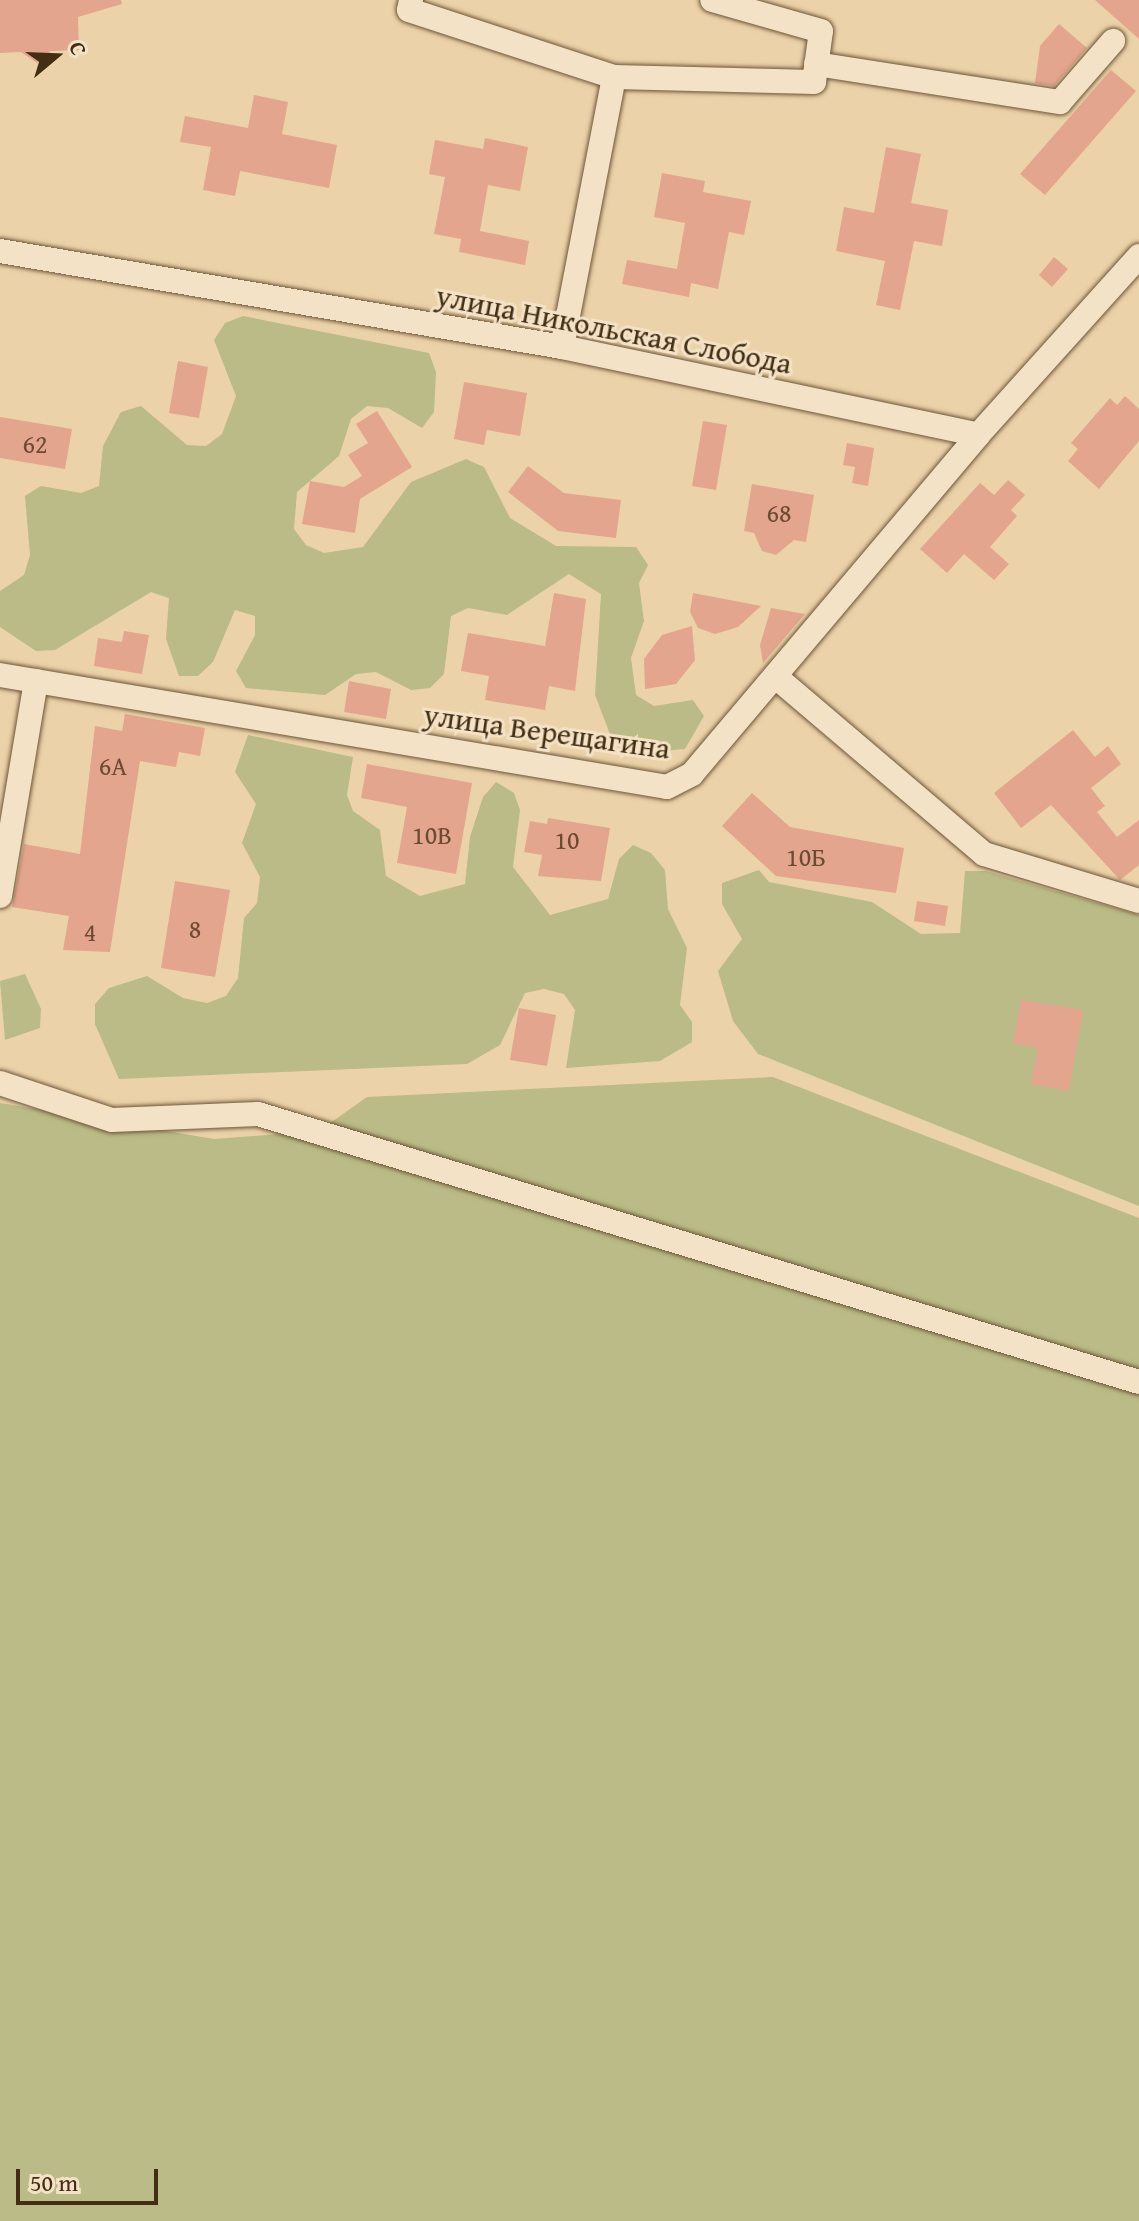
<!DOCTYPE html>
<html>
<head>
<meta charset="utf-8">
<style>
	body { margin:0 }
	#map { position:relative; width:1139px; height:2221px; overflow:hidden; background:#ecd2a8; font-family:"Gentium Book Plus",serif }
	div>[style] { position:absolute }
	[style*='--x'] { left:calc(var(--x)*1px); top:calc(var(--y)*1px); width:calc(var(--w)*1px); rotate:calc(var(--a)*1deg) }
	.green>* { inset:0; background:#babb86 }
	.building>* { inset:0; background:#e3a58e }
	.roads { filter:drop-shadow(0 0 2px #6d5638) drop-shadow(0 0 2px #6d5638) }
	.minor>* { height:24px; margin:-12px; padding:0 12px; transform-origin:12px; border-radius:12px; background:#f3e2c6 }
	span { translate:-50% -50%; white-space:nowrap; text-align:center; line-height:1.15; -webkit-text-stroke:6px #f3e2c6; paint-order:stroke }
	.number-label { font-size:26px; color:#6b4b32 }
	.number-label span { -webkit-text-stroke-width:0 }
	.street-label { font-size:30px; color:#432d13 }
	.north { position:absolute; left:16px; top:16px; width:80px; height:80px; -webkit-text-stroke:6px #f3e2c6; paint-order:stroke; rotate:71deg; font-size:22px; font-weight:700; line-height:32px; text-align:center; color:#432d13 }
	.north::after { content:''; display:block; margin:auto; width:28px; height:36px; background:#432d13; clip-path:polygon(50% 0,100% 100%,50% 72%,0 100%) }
	.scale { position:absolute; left:16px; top:2169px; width:142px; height:36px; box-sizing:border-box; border:4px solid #432d13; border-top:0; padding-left:10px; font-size:24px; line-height:28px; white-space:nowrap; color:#432d13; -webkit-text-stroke:6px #f3e2c6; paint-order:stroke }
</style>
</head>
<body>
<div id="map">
	<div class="green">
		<div style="clip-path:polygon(243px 316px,429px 353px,436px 372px,434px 412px,422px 428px,388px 408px,367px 406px,351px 419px,339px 456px,297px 492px,294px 529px,306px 545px,324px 553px,363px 547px,411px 482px,466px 459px,484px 467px,510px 518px,556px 546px,636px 547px,648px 565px,639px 583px,644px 621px,631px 658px,636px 695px,654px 706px,693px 700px,704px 716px,685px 749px,628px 754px,613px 742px,595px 695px,601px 594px,569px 574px,507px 615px,468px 608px,451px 616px,444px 674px,430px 688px,411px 690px,376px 672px,356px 674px,325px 695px,246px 688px,236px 671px,255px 635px,255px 616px,235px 610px,213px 662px,198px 676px,179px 676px,166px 639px,169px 598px,151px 592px,55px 650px,36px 651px,0 627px,0 591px,24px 575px,30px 555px,25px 496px,41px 486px,81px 493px,99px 486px,103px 446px,121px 412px,141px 406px,187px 445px,206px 446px,222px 434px,236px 396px,214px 340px,225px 323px)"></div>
		<div style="clip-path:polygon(248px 735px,353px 757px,347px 795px,353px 811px,380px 830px,386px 876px,420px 896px,465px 884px,470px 837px,483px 797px,496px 782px,514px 793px,520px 810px,513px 867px,550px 915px,608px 899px,619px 859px,633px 845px,651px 853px,665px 870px,668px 909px,687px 948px,680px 1005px,692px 1022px,692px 1042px,660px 1061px,566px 1068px,575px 1010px,564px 994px,544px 989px,525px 993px,500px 1045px,467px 1064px,119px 1079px,95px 1024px,95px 1004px,109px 988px,147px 976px,183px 998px,207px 1003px,226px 996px,238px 978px,244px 918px,257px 903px,260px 877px,242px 843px,256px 804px,235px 772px)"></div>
		<div style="clip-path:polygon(759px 870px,769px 882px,872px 902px,921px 934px,960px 933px,965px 871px,986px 871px,1139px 915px,1139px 1206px,758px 1054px,733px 1021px,718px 971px,742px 939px,722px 904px,722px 883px)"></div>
		<div style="clip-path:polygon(25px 974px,41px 1009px,40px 1028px,5px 1040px,0 981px)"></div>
		<div style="clip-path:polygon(773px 1077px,1139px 1218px,1139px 2221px,0 2221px,0 1103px,214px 1139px,319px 1131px,367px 1097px)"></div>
	</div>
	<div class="building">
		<div style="clip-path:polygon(0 0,121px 0,122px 4px,78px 17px,79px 50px,51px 51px,37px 63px,21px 52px,0 53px)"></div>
		<div style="clip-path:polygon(1095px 0,1139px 0,1139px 39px)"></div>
		<div style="clip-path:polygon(1059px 24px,1087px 48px,1054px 86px,1035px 83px,1040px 46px)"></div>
		<div style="clip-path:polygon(1111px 70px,1136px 91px,1045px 195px,1020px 174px)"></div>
		<div style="clip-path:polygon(254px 95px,288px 102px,282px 134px,337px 145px,329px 188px,240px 171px,235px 196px,203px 190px,211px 147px,180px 142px,185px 116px,248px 128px)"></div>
		<div style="clip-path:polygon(485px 138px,528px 147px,520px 191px,488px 185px,480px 231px,529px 241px,525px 265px,459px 252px,461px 239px,434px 234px,445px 177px,429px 174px,435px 140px,483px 149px)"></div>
		<div style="clip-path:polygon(886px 147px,921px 154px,911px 203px,948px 210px,942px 246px,914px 241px,900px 310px,876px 305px,885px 261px,836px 251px,844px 207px,874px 213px)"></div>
		<div style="clip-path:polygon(662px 173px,705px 181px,703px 192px,751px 201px,744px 235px,729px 232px,718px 289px,691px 283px,689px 297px,622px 284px,627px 260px,677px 269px,685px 223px,654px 217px)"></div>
		<div style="clip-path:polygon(1054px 257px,1068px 269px,1052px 287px,1039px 275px)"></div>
		<div style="clip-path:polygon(178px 361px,208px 367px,199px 418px,169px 413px)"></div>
		<div style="clip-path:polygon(464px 382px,527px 393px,520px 436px,487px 430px,484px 445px,454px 439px)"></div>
		<div style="clip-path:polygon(1125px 396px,1139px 409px,1139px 441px,1099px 489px,1068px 461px,1078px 449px,1071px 443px,1110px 398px,1117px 405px)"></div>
		<div style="clip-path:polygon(377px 411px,412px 467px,360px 499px,355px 533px,302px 524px,310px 481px,344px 487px,362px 476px,348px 455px,368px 443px,356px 424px)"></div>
		<div style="clip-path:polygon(0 417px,72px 429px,65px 469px,0 458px)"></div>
		<div style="clip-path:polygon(703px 421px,727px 425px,716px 490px,692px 486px)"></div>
		<div style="clip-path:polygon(847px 443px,874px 448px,868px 486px,852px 483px,855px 467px,843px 465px)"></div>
		<div style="clip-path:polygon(528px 466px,564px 493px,621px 500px,616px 538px,558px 531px,508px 492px)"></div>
		<div style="clip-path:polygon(1008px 480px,1025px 495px,1011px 510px,1017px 516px,990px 547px,1009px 564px,994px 580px,964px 554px,947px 573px,920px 549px,980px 483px,994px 495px)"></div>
		<div style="clip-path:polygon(752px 484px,814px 495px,806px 542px,794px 540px,776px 555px,762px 551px,754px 533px,744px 531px)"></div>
		<div style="clip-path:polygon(554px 593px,586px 599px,575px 691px,549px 686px,545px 710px,485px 700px,489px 676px,461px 671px,468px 633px,545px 646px)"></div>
		<div style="clip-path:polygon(693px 593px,761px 606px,738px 627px,715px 634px,698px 628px,690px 612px)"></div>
		<div style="clip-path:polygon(771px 608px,805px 614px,763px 663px,760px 645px)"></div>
		<div style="clip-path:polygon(692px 626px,695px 660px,676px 684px,645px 689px,644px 659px,662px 635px)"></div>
		<div style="clip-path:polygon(124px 631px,149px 635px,142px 674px,94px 666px,98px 638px,122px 642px)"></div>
		<div style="clip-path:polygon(349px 681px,391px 689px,386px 719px,344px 712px)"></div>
		<div style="clip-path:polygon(125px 714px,205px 728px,200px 756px,179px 752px,176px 767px,140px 761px,110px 952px,63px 950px,69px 916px,12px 907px,24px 844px,80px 854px,95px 726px,122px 731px)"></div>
		<div style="clip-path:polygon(1073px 730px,1095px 757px,1108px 746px,1121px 764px,1091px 788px,1105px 806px,1097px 812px,1117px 837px,1139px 820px,1139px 865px,1120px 880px,1051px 805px,1021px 828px,994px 793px)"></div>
		<div style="clip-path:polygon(367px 764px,472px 783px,456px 874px,397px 863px,407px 807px,361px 798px)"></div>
		<div style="clip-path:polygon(752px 793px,790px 827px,904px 848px,896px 893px,776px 876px,722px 826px)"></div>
		<div style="clip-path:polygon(548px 818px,610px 828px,601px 881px,538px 876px,542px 855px,524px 852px,530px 821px,547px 824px)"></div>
		<div style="clip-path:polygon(175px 881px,230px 890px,215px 977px,161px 968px)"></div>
		<div style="clip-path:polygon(917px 901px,948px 906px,945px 926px,914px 921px)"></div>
		<div style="clip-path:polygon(1021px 1000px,1083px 1010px,1069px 1091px,1031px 1084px,1038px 1048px,1013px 1043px)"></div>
		<div style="clip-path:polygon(519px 1008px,556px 1015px,547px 1066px,510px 1060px)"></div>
	</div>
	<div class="roads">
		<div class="minor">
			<div style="--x:411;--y:0;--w:10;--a:101"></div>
			<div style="--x:409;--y:10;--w:216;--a:18.1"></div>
			<div style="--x:614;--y:77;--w:200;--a:1.4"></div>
			<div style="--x:814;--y:82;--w:51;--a:-82.2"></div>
			<div style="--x:821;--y:31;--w:113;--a:-164.1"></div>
			<div style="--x:816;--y:64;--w:247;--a:8.9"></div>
			<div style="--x:1060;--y:102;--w:81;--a:-49"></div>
			<div style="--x:0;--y:251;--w:570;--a:9.69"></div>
			<div style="--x:562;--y:347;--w:425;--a:11.9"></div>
			<div style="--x:978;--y:435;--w:241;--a:-48"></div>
			<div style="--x:562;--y:347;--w:275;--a:-79.1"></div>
			<div style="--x:0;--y:675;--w:676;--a:9.53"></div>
			<div style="--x:667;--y:787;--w:28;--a:-27"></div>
			<div style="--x:692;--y:774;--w:444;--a:-49.8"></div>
			<div style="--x:776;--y:677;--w:273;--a:40.4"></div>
			<div style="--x:984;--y:854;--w:162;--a:16.9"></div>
			<div style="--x:0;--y:896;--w:218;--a:-80.5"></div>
			<div style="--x:0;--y:1083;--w:118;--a:18.3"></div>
			<div style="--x:112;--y:1120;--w:146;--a:-2.4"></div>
			<div style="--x:258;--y:1114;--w:921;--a:16.92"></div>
		</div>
	</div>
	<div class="number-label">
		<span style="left:35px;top:444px">62</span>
		<span style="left:779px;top:513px">68</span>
		<span style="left:113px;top:766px">6А</span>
		<span style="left:432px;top:835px">10В</span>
		<span style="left:567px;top:840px">10</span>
		<span style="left:806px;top:857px">10Б</span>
		<span style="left:195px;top:929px">8</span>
		<span style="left:90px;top:932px">4</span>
	</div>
	<div class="street-label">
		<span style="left:614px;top:329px;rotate:11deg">улица Никольская Слобода</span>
		<span style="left:547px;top:731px;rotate:8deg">улица Верещагина</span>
	</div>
	<div class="north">С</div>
	<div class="scale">50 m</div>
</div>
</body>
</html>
